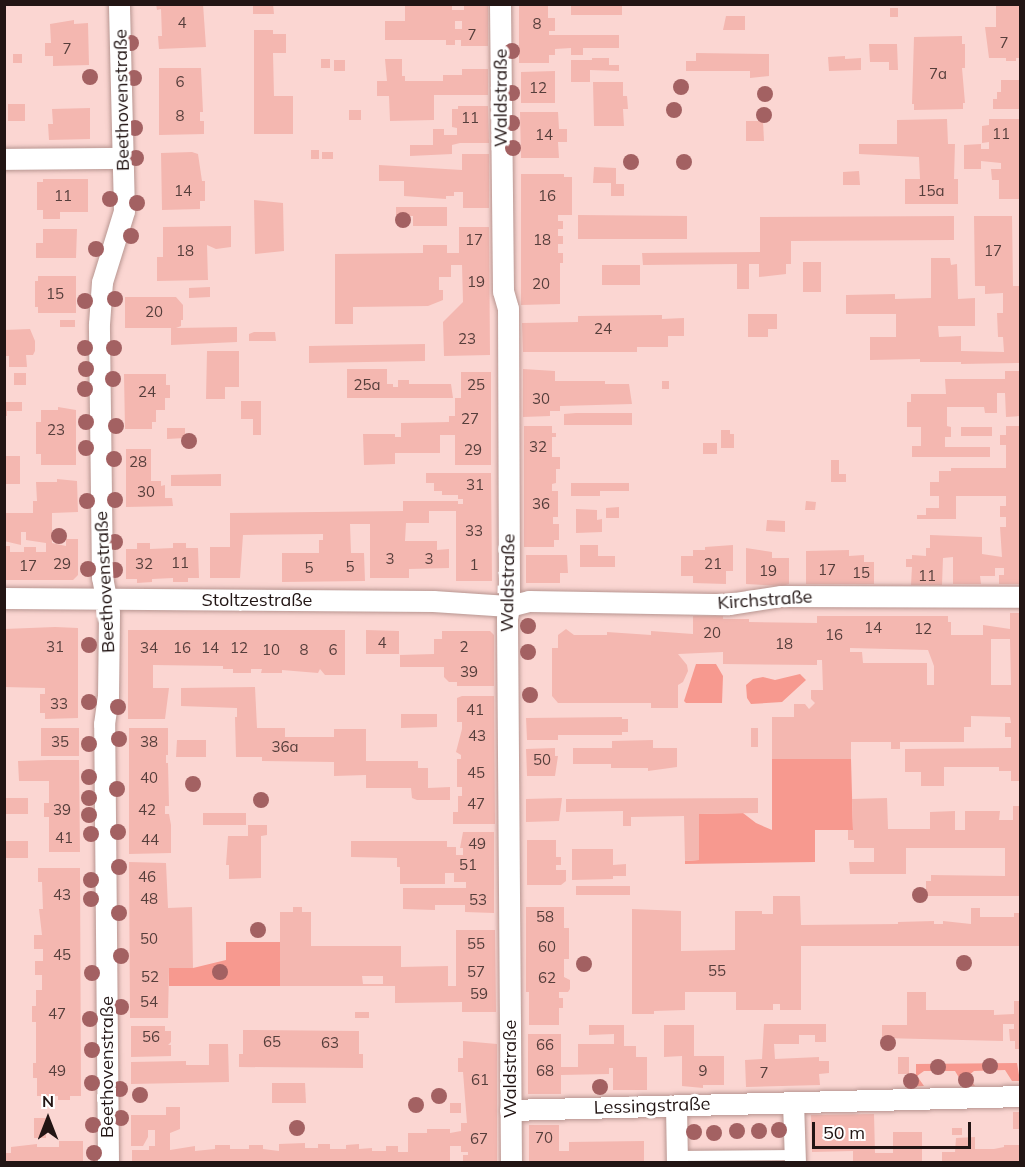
<!DOCTYPE html>
<html>
<head>
<meta charset="utf-8">
<style>
	body { margin:0 }
	#map { position:relative; width:1025px; height:1167px; overflow:hidden; background:#fbd6d2; font-family:Mulish,sans-serif }
	div>[style] { position:absolute }
	[style*='--x'] { left:calc(var(--x)*1px); top:calc(var(--y)*1px); width:calc(var(--w)*1px); rotate:calc(var(--a)*1deg) }
	.green>* { inset:0; background:#f7998f }
	.building>* { inset:0; background:#f4b7b0 }
	.roads { filter:drop-shadow(0 0 2px #b79590) drop-shadow(0 0 2px #b79590) }
	.lane>* { height:10px; margin:-5px; padding:0 5px; transform-origin:5px; border-radius:5px; background:#fff }
	.street>* { height:21px; margin:-10.5px; padding:0 10.5px; transform-origin:10.5px; border-radius:10.5px; background:#fff }
	.trees>* { width:16px; height:16px; margin:-8px; border-radius:50%; background:#a36162 }
	span { translate:-50% -50%; white-space:nowrap; text-align:center; line-height:1.15; -webkit-text-stroke:6px #fff; paint-order:stroke }
	.number-label { font-size:15px; color:#563e3b }
	.number-label span { -webkit-text-stroke-width:0 }
	.street-label { font-size:18px; color:#221514 }
	.frame { position:absolute; inset:0; border:6px solid #221514; pointer-events:none }
	.north { position:absolute; left:18px; top:1089px; width:60px; height:60px; -webkit-text-stroke:4px #fff; paint-order:stroke; rotate:0deg; font-size:16px; font-weight:700; line-height:24px; text-align:center; color:#221514 }
	.north::after { content:''; display:block; margin:auto; width:21px; height:27px; background:#221514; clip-path:polygon(50% 0,100% 100%,50% 72%,0 100%) }
	.scale { position:absolute; left:812px; top:1122px; width:159px; height:27px; box-sizing:border-box; border:3px solid #221514; border-top:0; padding-left:8px; font-size:18px; line-height:21px; white-space:nowrap; color:#221514; -webkit-text-stroke:4px #fff; paint-order:stroke }
</style>
</head>
<body>
<div id="map">
	<div class="green">
		<div style="clip-path:polygon(696px 664px,716px 664px,723px 676px,722px 703px,686px 703px,684px 701px)"></div>
		<div style="clip-path:polygon(800px 674px,806px 680px,782px 702px,751px 704px,747px 698px,746px 685px,753px 679px,763px 677px,775px 680px)"></div>
		<div style="clip-path:polygon(772px 759px,851px 759px,853px 830px,815px 830px,815px 862px,685px 864px,685px 861px,699px 860px,699px 814px,743px 813px,756px 823px,772px 830px)"></div>
		<div style="clip-path:polygon(226px 942px,280px 942px,280px 986px,169px 986px,169px 968px,193px 968px,226px 960px)"></div>
		<div style="clip-path:polygon(1017px 1063px,1020px 1081px,1012px 1081px,1005px 1070px,974px 1071px,968px 1076px,975px 1086px,964px 1086px,955px 1071px,924px 1071px,917px 1076px,924px 1086px,905px 1087px,908px 1078px,916px 1074px,916px 1064px)"></div>
	</div>
	<div class="building">
		<div style="clip-path:polygon(156px 4px,203px 4px,206px 47px,159px 49px,158px 36px,162px 36px,161px 9px,157px 10px)"></div>
		<div style="clip-path:polygon(253px 4px,273px 4px,274px 14px,253px 14px)"></div>
		<div style="clip-path:polygon(evenodd,405px 4px,452px 4px,452px 10px,464px 10px,464px 4px,488px 4px,488px 46px,461px 46px,461px 40px,455px 40px,455px 45px,446px 45px,446px 40px,385px 40px,385px 21px,405px 21px,405px 4px,455px 21px,462px 21px,462px 29px,455px 29px,455px 21px)"></div>
		<div style="clip-path:polygon(519px 4px,548px 4px,548px 18px,555px 18px,555px 31px,549px 31px,549px 35px,619px 35px,619px 48px,583px 48px,583px 55px,571px 55px,571px 48px,555px 49px,555px 55px,549px 55px,549px 63px,519px 63px)"></div>
		<div style="clip-path:polygon(571px 4px,622px 4px,622px 15px,571px 15px)"></div>
		<div style="clip-path:polygon(996px 4px,1020px 4px,1020px 58px,1016px 58px,1016px 61px,1006px 61px,1006px 58px,989px 58px,985px 27px,996px 27px)"></div>
		<div style="clip-path:polygon(890px 8px,898px 8px,898px 17px,890px 17px)"></div>
		<div style="clip-path:polygon(726px 16px,745px 16px,745px 30px,723px 30px)"></div>
		<div style="clip-path:polygon(74px 20px,74px 24px,88px 23px,89px 65px,53px 66px,53px 56px,45px 56px,45px 43px,51px 43px,50px 24px)"></div>
		<div style="clip-path:polygon(254px 30px,273px 30px,273px 34px,286px 34px,286px 53px,273px 53px,274px 96px,293px 96px,293px 134px,254px 134px)"></div>
		<div style="clip-path:polygon(962px 36px,962px 44px,965px 44px,965px 68px,962px 68px,965px 103px,963px 103px,963px 109px,914px 110px,914px 104px,912px 104px,914px 37px)"></div>
		<div style="clip-path:polygon(869px 44px,897px 44px,898px 70px,889px 70px,889px 62px,870px 62px)"></div>
		<div style="clip-path:polygon(696px 53px,769px 54px,769px 76px,750px 78px,750px 71px,686px 71px,686px 61px,696px 61px)"></div>
		<div style="clip-path:polygon(13px 54px,22px 54px,22px 63px,13px 63px)"></div>
		<div style="clip-path:polygon(845px 56px,845px 59px,861px 58px,861px 70px,829px 71px,828px 57px)"></div>
		<div style="clip-path:polygon(592px 58px,609px 58px,609px 65px,619px 65px,619px 71px,590px 70px,590px 82px,571px 82px,571px 60px,592px 60px)"></div>
		<div style="clip-path:polygon(321px 59px,330px 59px,330px 68px,321px 68px)"></div>
		<div style="clip-path:polygon(385px 59px,402px 59px,402px 76px,405px 76px,405px 81px,443px 81px,443px 75px,462px 75px,462px 69px,488px 69px,488px 95px,434px 95px,434px 120px,390px 121px,389px 96px,377px 96px,377px 81px,387px 81px)"></div>
		<div style="clip-path:polygon(334px 60px,345px 60px,345px 71px,334px 71px)"></div>
		<div style="clip-path:polygon(159px 68px,201px 68px,203px 112px,200px 112px,200px 121px,204px 121px,204px 134px,159px 135px)"></div>
		<div style="clip-path:polygon(555px 71px,555px 103px,521px 103px,521px 72px)"></div>
		<div style="clip-path:polygon(1001px 80px,1020px 80px,1020px 109px,993px 109px,993px 99px,997px 99px,997px 92px,1001px 92px)"></div>
		<div style="clip-path:polygon(593px 82px,623px 82px,623px 96px,627px 96px,628px 109px,623px 109px,624px 126px,594px 126px)"></div>
		<div style="clip-path:polygon(8px 104px,25px 104px,25px 121px,8px 121px)"></div>
		<div style="clip-path:polygon(458px 106px,488px 106px,489px 143px,460px 143px,452px 145px,452px 154px,410px 156px,410px 145px,433px 145px,433px 129px,444px 129px,444px 135px,457px 135px,457px 128px,452px 127px,452px 109px,458px 109px)"></div>
		<div style="clip-path:polygon(90px 108px,90px 139px,49px 140px,48px 124px,53px 124px,52px 109px)"></div>
		<div style="clip-path:polygon(349px 110px,361px 110px,361px 120px,349px 120px)"></div>
		<div style="clip-path:polygon(520px 112px,558px 112px,559px 129px,567px 129px,567px 142px,558px 142px,559px 158px,521px 158px)"></div>
		<div style="clip-path:polygon(947px 119px,948px 144px,955px 144px,954px 179px,958px 179px,958px 204px,905px 204px,905px 179px,920px 179px,919px 157px,859px 154px,859px 144px,897px 144px,897px 120px)"></div>
		<div style="clip-path:polygon(989px 119px,1020px 119px,1020px 199px,999px 199px,999px 180px,992px 180px,991px 169px,1001px 169px,1001px 163px,981px 161px,981px 169px,964px 169px,964px 145px,981px 144px,981px 149px,989px 149px,989px 142px,982px 143px,982px 126px,989px 125px)"></div>
		<div style="clip-path:polygon(746px 121px,763px 121px,764px 141px,746px 141px)"></div>
		<div style="clip-path:polygon(311px 150px,319px 150px,319px 159px,311px 159px)"></div>
		<div style="clip-path:polygon(192px 152px,198px 154px,202px 181px,205px 181px,205px 201px,200px 201px,200px 209px,162px 210px,161px 153px)"></div>
		<div style="clip-path:polygon(322px 152px,333px 152px,333px 159px,322px 159px)"></div>
		<div style="clip-path:polygon(462px 154px,489px 154px,489px 208px,463px 208px,463px 192px,454px 192px,454px 196px,446px 196px,446px 199px,404px 196px,404px 181px,379px 181px,379px 165px,462px 170px)"></div>
		<div style="clip-path:polygon(594px 167px,616px 168px,616px 184px,624px 184px,624px 196px,611px 196px,611px 183px,593px 183px)"></div>
		<div style="clip-path:polygon(859px 171px,860px 185px,843px 185px,843px 172px)"></div>
		<div style="clip-path:polygon(521px 174px,564px 174px,564px 177px,572px 177px,572px 215px,558px 215px,558px 221px,563px 221px,563px 229px,558px 229px,558px 236px,563px 236px,563px 244px,558px 244px,558px 253px,563px 253px,563px 263px,560px 263px,560px 304px,521px 305px)"></div>
		<div style="clip-path:polygon(43px 179px,88px 179px,88px 212px,60px 212px,60px 219px,43px 219px,43px 210px,37px 210px,37px 182px,43px 182px)"></div>
		<div style="clip-path:polygon(254px 200px,283px 203px,284px 251px,255px 254px)"></div>
		<div style="clip-path:polygon(396px 207px,447px 207px,447px 226px,413px 226px,413px 216px,396px 216px)"></div>
		<div style="clip-path:polygon(578px 215px,687px 216px,687px 239px,578px 239px)"></div>
		<div style="clip-path:polygon(954px 216px,954px 240px,791px 241px,791px 264px,786px 264px,786px 274px,759px 277px,759px 264px,749px 264px,749px 289px,737px 289px,737px 264px,643px 265px,642px 253px,760px 252px,760px 217px)"></div>
		<div style="clip-path:polygon(974px 216px,1012px 216px,1013px 286px,1020px 286px,1020px 363px,961px 364px,961px 362px,920px 362px,920px 359px,870px 360px,870px 337px,896px 337px,896px 314px,846px 314px,846px 295px,895px 294px,895px 299px,931px 298px,931px 258px,950px 258px,951px 265px,957px 264px,958px 299px,975px 298px,975px 326px,938px 326px,939px 337px,961px 336px,961px 351px,1004px 352px,1003px 337px,998px 337px,997px 313px,1003px 313px,1003px 293px,985px 294px,985px 286px,975px 286px)"></div>
		<div style="clip-path:polygon(231px 226px,231px 247px,216px 249px,207px 245px,208px 280px,157px 281px,157px 257px,163px 257px,163px 227px)"></div>
		<div style="clip-path:polygon(459px 227px,489px 227px,490px 355px,444px 356px,443px 322px,463px 302px,462px 265px,451px 265px,451px 277px,439px 277px,439px 290px,443px 290px,443px 300px,428px 306px,353px 307px,353px 324px,335px 324px,335px 254px,423px 253px,423px 245px,447px 245px,447px 253px,459px 253px)"></div>
		<div style="clip-path:polygon(43px 229px,77px 229px,76px 258px,36px 258px,36px 243px,43px 243px)"></div>
		<div style="clip-path:polygon(803px 262px,821px 262px,821px 292px,803px 292px)"></div>
		<div style="clip-path:polygon(602px 265px,640px 265px,640px 285px,602px 285px)"></div>
		<div style="clip-path:polygon(38px 276px,76px 276px,76px 313px,38px 313px,38px 307px,35px 307px,35px 281px,38px 281px)"></div>
		<div style="clip-path:polygon(210px 287px,210px 297px,189px 298px,189px 288px)"></div>
		<div style="clip-path:polygon(125px 297px,176px 297px,183px 305px,183px 320px,181px 320px,181px 326px,176px 328px,237px 327px,237px 342px,171px 345px,171px 328px,125px 328px)"></div>
		<div style="clip-path:polygon(748px 314px,777px 314px,777px 329px,768px 329px,768px 337px,748px 337px)"></div>
		<div style="clip-path:polygon(662px 315px,662px 319px,684px 318px,684px 336px,668px 336px,668px 347px,637px 347px,637px 352px,523px 352px,522px 323px,578px 322px,578px 316px)"></div>
		<div style="clip-path:polygon(60px 320px,75px 320px,75px 327px,60px 327px)"></div>
		<div style="clip-path:polygon(30px 329px,35px 341px,35px 351px,33px 355px,26px 355px,27px 367px,9px 367px,9px 356px,4px 356px,4px 330px)"></div>
		<div style="clip-path:polygon(254px 332px,275px 332px,276px 341px,249px 341px,249px 334px)"></div>
		<div style="clip-path:polygon(425px 344px,425px 361px,309px 363px,309px 346px)"></div>
		<div style="clip-path:polygon(207px 351px,239px 351px,239px 387px,225px 387px,225px 399px,206px 399px)"></div>
		<div style="clip-path:polygon(347px 369px,387px 369px,387px 384px,393px 384px,393px 387px,398px 387px,398px 380px,409px 380px,409px 384px,451px 384px,453px 398px,347px 398px)"></div>
		<div style="clip-path:polygon(523px 369px,555px 371px,555px 381px,605px 381px,605px 384px,629px 384px,632px 404px,560px 406px,560px 411px,550px 411px,550px 416px,523px 417px)"></div>
		<div style="clip-path:polygon(1005px 371px,1020px 371px,1020px 416px,1006px 417px,1005px 393px,997px 393px,997px 413px,985px 413px,984px 407px,947px 407px,947px 426px,951px 427px,951px 437px,945px 437px,945px 447px,990px 447px,990px 457px,912px 457px,912px 446px,921px 446px,921px 427px,907px 427px,907px 402px,911px 402px,911px 394px,946px 394px,945px 379px,1005px 379px)"></div>
		<div style="clip-path:polygon(461px 372px,491px 372px,491px 465px,455px 465px,455px 435px,440px 435px,440px 453px,395px 453px,395px 464px,364px 465px,363px 434px,395px 434px,395px 437px,401px 437px,401px 423px,449px 422px,449px 416px,455px 416px,455px 398px,461px 398px)"></div>
		<div style="clip-path:polygon(14px 373px,26px 373px,26px 385px,14px 385px)"></div>
		<div style="clip-path:polygon(124px 374px,166px 374px,166px 385px,170px 385px,170px 398px,165px 398px,165px 410px,156px 410px,156px 422px,152px 422px,152px 429px,125px 429px)"></div>
		<div style="clip-path:polygon(662px 381px,669px 381px,669px 389px,662px 389px)"></div>
		<div style="clip-path:polygon(241px 401px,261px 401px,261px 435px,253px 435px,253px 419px,241px 419px)"></div>
		<div style="clip-path:polygon(4px 402px,22px 402px,22px 411px,7px 411px,7px 416px,4px 416px)"></div>
		<div style="clip-path:polygon(58px 407px,76px 410px,76px 465px,41px 465px,41px 454px,36px 454px,36px 422px,41px 422px,41px 410px,58px 410px)"></div>
		<div style="clip-path:polygon(576px 413px,632px 413px,632px 425px,564px 425px,564px 414px)"></div>
		<div style="clip-path:polygon(524px 426px,552px 426px,552px 433px,556px 433px,556px 437px,552px 437px,552px 457px,560px 457px,560px 469px,556px 469px,556px 483px,552px 484px,552px 491px,558px 491px,558px 517px,553px 517px,553px 524px,559px 524px,559px 540px,554px 540px,554px 547px,524px 547px)"></div>
		<div style="clip-path:polygon(1006px 426px,1020px 426px,1020px 584px,999px 584px,999px 575px,1004px 575px,1004px 568px,995px 568px,995px 576px,980px 576px,981px 584px,953px 584px,953px 557px,943px 558px,942px 585px,911px 585px,912px 567px,906px 567px,906px 559px,912px 559px,912px 555px,926px 556px,926px 548px,930px 548px,930px 535px,982px 537px,982px 554px,1002px 557px,1000px 527px,1006px 527px,1006px 517px,1000px 517px,1000px 506px,1006px 506px,1006px 496px,956px 496px,956px 519px,917px 519px,917px 515px,926px 515px,926px 508px,939px 508px,939px 496px,930px 496px,930px 482px,939px 482px,939px 471px,951px 471px,951px 468px,1006px 468px,1006px 445px,1000px 445px,1000px 435px,1006px 435px)"></div>
		<div style="clip-path:polygon(961px 427px,992px 427px,992px 436px,961px 436px)"></div>
		<div style="clip-path:polygon(167px 428px,185px 428px,185px 438px,167px 439px)"></div>
		<div style="clip-path:polygon(721px 430px,730px 430px,730px 434px,734px 434px,734px 448px,721px 448px)"></div>
		<div style="clip-path:polygon(703px 443px,717px 443px,717px 454px,703px 454px)"></div>
		<div style="clip-path:polygon(126px 449px,151px 449px,151px 481px,161px 481px,161px 486px,165px 485px,165px 498px,172px 498px,173px 506px,126px 507px)"></div>
		<div style="clip-path:polygon(4px 456px,20px 456px,20px 484px,4px 484px)"></div>
		<div style="clip-path:polygon(831px 460px,839px 460px,839px 474px,846px 474px,846px 482px,831px 482px)"></div>
		<div style="clip-path:polygon(426px 473px,491px 473px,492px 581px,456px 581px,456px 511px,429px 511px,429px 523px,406px 523px,405px 541px,437px 541px,437px 550px,449px 549px,449px 568px,409px 569px,409px 578px,370px 578px,370px 524px,350px 524px,351px 553px,364px 553px,365px 581px,282px 582px,282px 553px,319px 553px,319px 540px,323px 540px,323px 534px,243px 535px,240px 578px,210px 578px,210px 547px,230px 547px,230px 513px,403px 511px,403px 501px,458px 501px,458px 504px,463px 504px,463px 499px,458px 499px,458px 495px,442px 495px,442px 491px,434px 491px,434px 483px,426px 483px)"></div>
		<div style="clip-path:polygon(221px 474px,221px 486px,171px 486px,171px 475px)"></div>
		<div style="clip-path:polygon(57px 479px,77px 481px,78px 512px,52px 513px,52px 543px,66px 546px,66px 539px,78px 539px,78px 575px,73px 580px,4px 580px,4px 546px,10px 546px,10px 552px,24px 552px,24px 547px,36px 547px,36px 552px,46px 552px,46px 543px,26px 540px,26px 532px,21px 532px,21px 545px,4px 541px,4px 513px,33px 513px,33px 501px,37px 501px,36px 482px,57px 482px)"></div>
		<div style="clip-path:polygon(571px 483px,629px 483px,629px 491px,600px 491px,600px 496px,571px 496px)"></div>
		<div style="clip-path:polygon(806px 501px,816px 502px,815px 510px,805px 510px)"></div>
		<div style="clip-path:polygon(619px 507px,619px 518px,606px 518px,606px 508px)"></div>
		<div style="clip-path:polygon(576px 509px,597px 510px,597px 520px,602px 519px,602px 532px,576px 533px)"></div>
		<div style="clip-path:polygon(767px 520px,785px 521px,785px 532px,766px 531px)"></div>
		<div style="clip-path:polygon(137px 543px,150px 543px,150px 549px,173px 548px,173px 543px,186px 543px,186px 548px,198px 548px,199px 578px,188px 578px,188px 582px,173px 582px,173px 578px,152px 579px,152px 582px,137px 583px,137px 579px,126px 579px,126px 549px,137px 549px)"></div>
		<div style="clip-path:polygon(580px 545px,598px 545px,598px 556px,615px 556px,615px 567px,580px 567px)"></div>
		<div style="clip-path:polygon(733px 545px,733px 571px,726px 571px,726px 584px,693px 583px,693px 576px,681px 576px,681px 556px,693px 556px,693px 550px,705px 550px,705px 547px)"></div>
		<div style="clip-path:polygon(746px 548px,772px 552px,772px 558px,789px 558px,789px 584px,782px 586px,746px 584px)"></div>
		<div style="clip-path:polygon(849px 550px,849px 556px,864px 555px,864px 562px,874px 562px,874px 584px,806px 584px,806px 551px)"></div>
		<div style="clip-path:polygon(526px 555px,567px 555px,568px 573px,560px 573px,560px 583px,526px 583px)"></div>
		<div style="clip-path:polygon(evenodd,1010px 613px,1020px 613px,1020px 781px,1011px 781px,1011px 771px,999px 771px,999px 767px,944px 767px,944px 786px,921px 786px,921px 772px,905px 772px,905px 749px,1011px 748px,1011px 737px,1005px 737px,1005px 723px,1011px 723px,1010px 717px,971px 716px,971px 727px,964px 727px,964px 742px,900px 742px,900px 749px,891px 749px,891px 742px,851px 742px,851px 759px,772px 759px,772px 717px,794px 717px,794px 704px,805px 704px,809px 709px,815px 703px,811px 699px,811px 690px,823px 690px,822px 660px,817px 660px,817px 665px,723px 664px,723px 652px,678px 654px,687px 665px,688px 671px,683px 682px,678px 685px,678px 708px,651px 708px,651px 703px,558px 703px,552px 696px,552px 648px,558px 648px,558px 635px,566px 629px,574px 635px,607px 635px,607px 632px,651px 635px,651px 631px,693px 634px,693px 616px,723px 616px,723px 619px,749px 619px,749px 622px,817px 623px,817px 616px,948px 616px,948px 622px,951px 622px,951px 635px,983px 635px,983px 625px,1010px 629px,1010px 613px,991px 639px,1010px 639px,1011px 685px,991px 685px,991px 639px,1010px 613px,850px 648px,928px 650px,934px 666px,934px 685px,927px 685px,927px 663px,863px 663px,862px 652px,850px 652px,850px 648px)"></div>
		<div style="clip-path:polygon(55px 627px,78px 628px,78px 718px,45px 719px,45px 713px,40px 713px,40px 694px,45px 694px,45px 688px,4px 687px,4px 629px)"></div>
		<div style="clip-path:polygon(128px 630px,345px 630px,345px 675px,325px 675px,320px 669px,318px 673px,282px 670px,282px 673px,261px 673px,262px 669px,251px 669px,251px 673px,233px 673px,233px 669px,223px 669px,223px 666px,153px 665px,153px 688px,169px 688px,165px 719px,128px 719px)"></div>
		<div style="clip-path:polygon(366px 630px,399px 631px,399px 654px,366px 654px)"></div>
		<div style="clip-path:polygon(442px 631px,490px 631px,494px 635px,494px 686px,457px 686px,457px 682px,449px 682px,444px 677px,444px 667px,400px 667px,400px 655px,434px 654px,434px 639px,442px 639px)"></div>
		<div style="clip-path:polygon(255px 687px,257px 728px,285px 728px,285px 737px,334px 737px,334px 729px,366px 729px,366px 761px,418px 761px,418px 768px,428px 768px,428px 788px,450px 787px,450px 800px,417px 800px,412px 798px,411px 788px,366px 788px,366px 775px,334px 776px,334px 762px,262px 761px,262px 757px,236px 757px,235px 717px,237px 717px,237px 708px,181px 706px,181px 688px)"></div>
		<div style="clip-path:polygon(462px 696px,494px 696px,495px 824px,453px 824px,453px 812px,458px 812px,458px 796px,462px 796px,462px 787px,457px 787px,457px 759px,461px 759px,461px 755px,456px 752px,462px 729px,462px 722px,457px 722px,457px 698px)"></div>
		<div style="clip-path:polygon(401px 714px,437px 714px,437px 727px,401px 728px)"></div>
		<div style="clip-path:polygon(622px 717px,622px 719px,628px 719px,628px 732px,622px 732px,622px 735px,558px 735px,558px 740px,527px 740px,526px 718px)"></div>
		<div style="clip-path:polygon(41px 728px,79px 728px,79px 756px,41px 756px)"></div>
		<div style="clip-path:polygon(129px 728px,168px 728px,168px 755px,166px 755px,166px 763px,168px 763px,169px 806px,165px 806px,165px 814px,169px 814px,171px 825px,171px 853px,129px 854px)"></div>
		<div style="clip-path:polygon(751px 728px,758px 728px,758px 747px,751px 747px)"></div>
		<div style="clip-path:polygon(177px 740px,206px 740px,206px 757px,176px 757px)"></div>
		<div style="clip-path:polygon(653px 740px,653px 748px,677px 748px,677px 767px,648px 771px,648px 768px,611px 768px,611px 764px,573px 764px,573px 748px,612px 748px,612px 741px)"></div>
		<div style="clip-path:polygon(555px 748px,555px 756px,558px 756px,555px 776px,527px 776px,526px 749px)"></div>
		<div style="clip-path:polygon(49px 760px,79px 760px,80px 852px,49px 852px,49px 817px,44px 817px,44px 803px,49px 803px,49px 781px,19px 781px,18px 761px)"></div>
		<div style="clip-path:polygon(4px 798px,28px 798px,28px 814px,4px 814px)"></div>
		<div style="clip-path:polygon(562px 798px,559px 821px,526px 822px,526px 799px)"></div>
		<div style="clip-path:polygon(758px 798px,758px 813px,699px 814px,699px 860px,685px 861px,684px 816px,631px 817px,631px 826px,623px 826px,623px 811px,566px 812px,566px 799px)"></div>
		<div style="clip-path:polygon(887px 798px,888px 829px,930px 829px,930px 812px,955px 811px,955px 830px,965px 830px,965px 811px,1000px 811px,999px 820px,1013px 820px,1013px 806px,1020px 806px,1020px 896px,926px 896px,926px 881px,931px 881px,931px 875px,1005px 876px,1005px 848px,906px 848px,906px 874px,850px 874px,849px 862px,874px 862px,874px 848px,854px 848px,854px 840px,848px 840px,848px 830px,853px 830px,852px 799px)"></div>
		<div style="clip-path:polygon(203px 813px,246px 813px,246px 825px,203px 825px)"></div>
		<div style="clip-path:polygon(248px 825px,267px 825px,267px 835px,261px 836px,261px 878px,229px 879px,229px 865px,226px 865px,228px 836px,248px 836px)"></div>
		<div style="clip-path:polygon(463px 832px,494px 832px,494px 913px,465px 912px,465px 905px,435px 905px,435px 910px,403px 909px,403px 888px,466px 888px,466px 882px,454px 882px,454px 873px,445px 873px,445px 884px,400px 884px,400px 867px,397px 867px,397px 858px,351px 857px,351px 841px,447px 841px,447px 847px,456px 847px,456px 855px,463px 855px,463px 848px,460px 848px)"></div>
		<div style="clip-path:polygon(527px 840px,556px 840px,556px 857px,561px 857px,561px 865px,556px 865px,556px 870px,566px 870px,566px 881px,561px 885px,527px 885px)"></div>
		<div style="clip-path:polygon(4px 841px,28px 841px,28px 858px,4px 858px)"></div>
		<div style="clip-path:polygon(572px 849px,613px 849px,613px 865px,626px 864px,626px 876px,613px 876px,613px 879px,572px 880px)"></div>
		<div style="clip-path:polygon(129px 862px,166px 863px,168px 908px,192px 907px,193px 968px,169px 968px,168px 1018px,130px 1018px)"></div>
		<div style="clip-path:polygon(38px 868px,80px 868px,81px 1096px,70px 1096px,70px 1100px,58px 1100px,58px 1096px,37px 1096px,37px 1078px,33px 1078px,33px 1063px,36px 1063px,36px 1022px,32px 1022px,32px 1006px,36px 1006px,36px 990px,42px 990px,42px 975px,35px 975px,35px 961px,43px 961px,43px 949px,34px 949px,34px 935px,42px 935px,39px 909px,43px 909px,42px 882px,38px 882px)"></div>
		<div style="clip-path:polygon(576px 886px,630px 886px,630px 895px,576px 895px)"></div>
		<div style="clip-path:polygon(773px 896px,800px 896px,801px 925px,898px 924px,898px 922px,934px 921px,934px 924px,943px 924px,943px 921px,971px 924px,971px 908px,980px 908px,980px 917px,1014px 917px,1014px 913px,1020px 913px,1020px 946px,801px 946px,801px 1010px,780px 1010px,780px 1004px,773px 1004px,773px 1010px,736px 1010px,736px 992px,685px 992px,685px 1010px,654px 1011px,654px 1014px,632px 1014px,632px 909px,681px 911px,681px 951px,735px 950px,735px 911px,762px 911px,762px 914px,773px 914px)"></div>
		<div style="clip-path:polygon(evenodd,293px 907px,302px 907px,302px 912px,311px 912px,311px 946px,401px 946px,401px 967px,448px 966px,448px 986px,456px 986px,456px 930px,495px 930px,496px 1012px,462px 1012px,462px 1002px,395px 1003px,395px 986px,280px 986px,280px 912px,293px 912px,293px 907px,362px 976px,383px 976px,383px 984px,363px 984px,362px 976px)"></div>
		<div style="clip-path:polygon(526px 907px,564px 907px,564px 928px,569px 928px,569px 959px,564px 959px,564px 977px,570px 980px,570px 989px,568px 992px,559px 992px,559px 998px,563px 998px,563px 1008px,559px 1008px,559px 1025px,529px 1025px,529px 992px,526px 992px)"></div>
		<div style="clip-path:polygon(907px 992px,926px 992px,926px 1010px,994px 1010px,994px 1015px,1014px 1014px,1014px 1001px,1020px 1001px,1020px 1049px,1015px 1049px,1015px 1041px,1010px 1041px,1009px 1029px,1014px 1029px,1014px 1024px,1003px 1024px,1003px 1041px,882px 1038px,882px 1025px,907px 1025px)"></div>
		<div style="clip-path:polygon(355px 1012px,369px 1012px,369px 1018px,355px 1018px)"></div>
		<div style="clip-path:polygon(764px 1024px,826px 1024px,826px 1042px,815px 1042px,815px 1035px,799px 1035px,799px 1044px,774px 1044px,775px 1059px,819px 1057px,819px 1061px,829px 1061px,829px 1073px,819px 1074px,820px 1085px,746px 1087px,745px 1060px,762px 1059px)"></div>
		<div style="clip-path:polygon(589px 1025px,624px 1025px,624px 1046px,636px 1046px,636px 1057px,647px 1057px,647px 1090px,613px 1090px,613px 1068px,609px 1068px,609px 1074px,561px 1075px,561px 1094px,528px 1094px,528px 1034px,561px 1034px,561px 1067px,578px 1067px,578px 1044px,614px 1044px,614px 1034px,589px 1035px)"></div>
		<div style="clip-path:polygon(664px 1025px,694px 1025px,694px 1056px,724px 1056px,724px 1085px,703px 1085px,703px 1088px,682px 1086px,682px 1056px,664px 1057px)"></div>
		<div style="clip-path:polygon(131px 1026px,165px 1026px,165px 1031px,171px 1031px,171px 1042px,168px 1045px,171px 1045px,171px 1056px,131px 1057px)"></div>
		<div style="clip-path:polygon(243px 1030px,359px 1031px,359px 1054px,363px 1054px,363px 1068px,239px 1067px,239px 1054px,243px 1054px)"></div>
		<div style="clip-path:polygon(463px 1041px,497px 1044px,497px 1162px,463px 1162px,463px 1155px,468px 1155px,468px 1152px,461px 1152px,461px 1146px,450px 1146px,450px 1162px,132px 1162px,132px 1150px,149px 1150px,149px 1146px,155px 1146px,155px 1130px,148px 1130px,148px 1137px,143px 1146px,131px 1146px,131px 1115px,166px 1115px,166px 1107px,180px 1107px,180px 1129px,170px 1133px,170px 1150px,195px 1146px,195px 1151px,215px 1149px,215px 1145px,230px 1145px,230px 1149px,249px 1149px,249px 1145px,263px 1145px,263px 1149px,279px 1151px,279px 1144px,305px 1143px,305px 1148px,318px 1148px,318px 1144px,330px 1144px,330px 1149px,346px 1149px,346px 1145px,359px 1144px,359px 1149px,372px 1148px,372px 1151px,386px 1151px,386px 1146px,398px 1146px,398px 1152px,408px 1152px,408px 1133px,427px 1133px,427px 1129px,450px 1129px,450px 1133px,461px 1131px,461px 1123px,467px 1123px,463px 1072px,458px 1072px,458px 1058px,463px 1058px)"></div>
		<div style="clip-path:polygon(209px 1044px,228px 1044px,229px 1082px,131px 1084px,131px 1062px,186px 1061px,186px 1065px,209px 1065px)"></div>
		<div style="clip-path:polygon(898px 1057px,909px 1057px,909px 1074px,898px 1074px)"></div>
		<div style="clip-path:polygon(272px 1083px,305px 1083px,306px 1103px,272px 1103px)"></div>
		<div style="clip-path:polygon(450px 1103px,461px 1103px,461px 1113px,450px 1113px)"></div>
		<div style="clip-path:polygon(1013px 1112px,1020px 1112px,1020px 1129px,1013px 1129px)"></div>
		<div style="clip-path:polygon(874px 1114px,875px 1153px,893px 1153px,893px 1132px,922px 1132px,922px 1162px,853px 1162px,853px 1151px,812px 1152px,811px 1115px)"></div>
		<div style="clip-path:polygon(34px 1118px,46px 1118px,46px 1138px,34px 1138px)"></div>
		<div style="clip-path:polygon(529px 1125px,559px 1125px,559px 1151px,569px 1151px,569px 1142px,644px 1141px,644px 1162px,529px 1162px)"></div>
		<div style="clip-path:polygon(952px 1128px,962px 1128px,962px 1135px,952px 1135px)"></div>
		<div style="clip-path:polygon(975px 1137px,975px 1149px,994px 1149px,1004px 1147px,1004px 1145px,1020px 1145px,1020px 1162px,942px 1162px,942px 1152px,955px 1152px,956px 1138px)"></div>
		<div style="clip-path:polygon(59px 1141px,83px 1141px,83px 1162px,4px 1162px,4px 1153px,11px 1153px,11px 1147px,37px 1144px,37px 1147px,59px 1147px)"></div>
	</div>
	<div class="roads">
		<div class="lane">
			<div style="--x:677;--y:1156;--w:118;--a:-0.5"></div>
		</div>
		<div class="street">
			<div style="--x:500;--y:4;--w:287;--a:89.4"></div>
			<div style="--x:503;--y:291;--w:18;--a:74"></div>
			<div style="--x:508;--y:308;--w:298;--a:89.8"></div>
			<div style="--x:509;--y:606;--w:13;--a:99"></div>
			<div style="--x:507;--y:619;--w:543;--a:89.58"></div>
			<div style="--x:4;--y:159;--w:119;--a:-0.5"></div>
			<div style="--x:4;--y:598;--w:429;--a:0.4"></div>
			<div style="--x:433;--y:601;--w:76;--a:3.8"></div>
			<div style="--x:509;--y:606;--w:21;--a:-14"></div>
			<div style="--x:529;--y:601;--w:200;--a:0.9"></div>
			<div style="--x:729;--y:604;--w:53;--a:-8.7"></div>
			<div style="--x:781;--y:596;--w:239;--a:0.2"></div>
			<div style="--x:793;--y:1102;--w:60;--a:88.1"></div>
			<div style="--x:676;--y:1106;--w:56;--a:89"></div>
			<div style="--x:510;--y:1110;--w:510;--a:-1.57"></div>
			<div style="--x:108;--y:1162;--w:438;--a:-90.5"></div>
			<div style="--x:104;--y:724;--w:27;--a:-82"></div>
			<div style="--x:108;--y:697;--w:84;--a:-89.3"></div>
			<div style="--x:109;--y:613;--w:37;--a:-101"></div>
			<div style="--x:102;--y:577;--w:253;--a:-90.7"></div>
			<div style="--x:99;--y:324;--w:42;--a:-85.9"></div>
			<div style="--x:102;--y:282;--w:74;--a:-72.8"></div>
			<div style="--x:124;--y:211;--w:207;--a:-91.4"></div>
		</div>
	</div>
	<div class="trees">
		<div style="left:131px;top:43px"></div>
		<div style="left:512px;top:51px"></div>
		<div style="left:90px;top:77px"></div>
		<div style="left:134px;top:78px"></div>
		<div style="left:681px;top:87px"></div>
		<div style="left:512px;top:93px"></div>
		<div style="left:765px;top:94px"></div>
		<div style="left:674px;top:110px"></div>
		<div style="left:764px;top:115px"></div>
		<div style="left:512px;top:123px"></div>
		<div style="left:135px;top:128px"></div>
		<div style="left:513px;top:148px"></div>
		<div style="left:136px;top:158px"></div>
		<div style="left:631px;top:162px"></div>
		<div style="left:684px;top:162px"></div>
		<div style="left:110px;top:199px"></div>
		<div style="left:137px;top:203px"></div>
		<div style="left:403px;top:220px"></div>
		<div style="left:131px;top:236px"></div>
		<div style="left:96px;top:249px"></div>
		<div style="left:115px;top:299px"></div>
		<div style="left:85px;top:301px"></div>
		<div style="left:85px;top:348px"></div>
		<div style="left:114px;top:348px"></div>
		<div style="left:86px;top:369px"></div>
		<div style="left:113px;top:379px"></div>
		<div style="left:85px;top:389px"></div>
		<div style="left:86px;top:422px"></div>
		<div style="left:116px;top:426px"></div>
		<div style="left:189px;top:441px"></div>
		<div style="left:86px;top:448px"></div>
		<div style="left:114px;top:459px"></div>
		<div style="left:115px;top:500px"></div>
		<div style="left:87px;top:501px"></div>
		<div style="left:59px;top:536px"></div>
		<div style="left:115px;top:542px"></div>
		<div style="left:88px;top:569px"></div>
		<div style="left:115px;top:570px"></div>
		<div style="left:528px;top:626px"></div>
		<div style="left:89px;top:645px"></div>
		<div style="left:528px;top:652px"></div>
		<div style="left:530px;top:695px"></div>
		<div style="left:89px;top:702px"></div>
		<div style="left:118px;top:707px"></div>
		<div style="left:119px;top:739px"></div>
		<div style="left:89px;top:744px"></div>
		<div style="left:89px;top:777px"></div>
		<div style="left:193px;top:784px"></div>
		<div style="left:117px;top:789px"></div>
		<div style="left:89px;top:798px"></div>
		<div style="left:261px;top:800px"></div>
		<div style="left:89px;top:815px"></div>
		<div style="left:118px;top:832px"></div>
		<div style="left:91px;top:834px"></div>
		<div style="left:119px;top:867px"></div>
		<div style="left:91px;top:880px"></div>
		<div style="left:920px;top:895px"></div>
		<div style="left:91px;top:899px"></div>
		<div style="left:119px;top:913px"></div>
		<div style="left:258px;top:930px"></div>
		<div style="left:121px;top:956px"></div>
		<div style="left:964px;top:963px"></div>
		<div style="left:584px;top:964px"></div>
		<div style="left:220px;top:972px"></div>
		<div style="left:92px;top:973px"></div>
		<div style="left:121px;top:1007px"></div>
		<div style="left:90px;top:1019px"></div>
		<div style="left:888px;top:1043px"></div>
		<div style="left:92px;top:1050px"></div>
		<div style="left:990px;top:1066px"></div>
		<div style="left:938px;top:1067px"></div>
		<div style="left:966px;top:1080px"></div>
		<div style="left:911px;top:1081px"></div>
		<div style="left:92px;top:1083px"></div>
		<div style="left:600px;top:1087px"></div>
		<div style="left:120px;top:1089px"></div>
		<div style="left:140px;top:1095px"></div>
		<div style="left:439px;top:1096px"></div>
		<div style="left:416px;top:1105px"></div>
		<div style="left:121px;top:1118px"></div>
		<div style="left:93px;top:1125px"></div>
		<div style="left:297px;top:1128px"></div>
		<div style="left:779px;top:1130px"></div>
		<div style="left:737px;top:1131px"></div>
		<div style="left:759px;top:1131px"></div>
		<div style="left:694px;top:1132px"></div>
		<div style="left:714px;top:1133px"></div>
		<div style="left:94px;top:1153px"></div>
	</div>
	<div class="number-label">
		<span style="left:182px;top:23px">4</span>
		<span style="left:537px;top:24px">8</span>
		<span style="left:472px;top:35px">7</span>
		<span style="left:1004px;top:43px">7</span>
		<span style="left:67px;top:49px">7</span>
		<span style="left:938px;top:74px">7a</span>
		<span style="left:180px;top:82px">6</span>
		<span style="left:538px;top:88px">12</span>
		<span style="left:180px;top:116px">8</span>
		<span style="left:470px;top:118px">11</span>
		<span style="left:1001px;top:134px">11</span>
		<span style="left:544px;top:135px">14</span>
		<span style="left:183px;top:191px">14</span>
		<span style="left:931px;top:191px">15a</span>
		<span style="left:63px;top:196px">11</span>
		<span style="left:547px;top:196px">16</span>
		<span style="left:474px;top:240px">17</span>
		<span style="left:542px;top:240px">18</span>
		<span style="left:185px;top:251px">18</span>
		<span style="left:993px;top:251px">17</span>
		<span style="left:476px;top:282px">19</span>
		<span style="left:541px;top:284px">20</span>
		<span style="left:55px;top:294px">15</span>
		<span style="left:154px;top:312px">20</span>
		<span style="left:603px;top:329px">24</span>
		<span style="left:467px;top:339px">23</span>
		<span style="left:367px;top:385px">25a</span>
		<span style="left:476px;top:385px">25</span>
		<span style="left:147px;top:392px">24</span>
		<span style="left:541px;top:399px">30</span>
		<span style="left:470px;top:419px">27</span>
		<span style="left:56px;top:430px">23</span>
		<span style="left:538px;top:447px">32</span>
		<span style="left:473px;top:450px">29</span>
		<span style="left:138px;top:462px">28</span>
		<span style="left:475px;top:485px">31</span>
		<span style="left:146px;top:492px">30</span>
		<span style="left:541px;top:504px">36</span>
		<span style="left:474px;top:531px">33</span>
		<span style="left:390px;top:559px">3</span>
		<span style="left:429px;top:559px">3</span>
		<span style="left:180px;top:563px">11</span>
		<span style="left:62px;top:564px">29</span>
		<span style="left:144px;top:564px">32</span>
		<span style="left:713px;top:564px">21</span>
		<span style="left:474px;top:565px">1</span>
		<span style="left:28px;top:566px">17</span>
		<span style="left:350px;top:567px">5</span>
		<span style="left:309px;top:568px">5</span>
		<span style="left:827px;top:570px">17</span>
		<span style="left:768px;top:571px">19</span>
		<span style="left:861px;top:573px">15</span>
		<span style="left:927px;top:576px">11</span>
		<span style="left:873px;top:628px">14</span>
		<span style="left:923px;top:629px">12</span>
		<span style="left:712px;top:633px">20</span>
		<span style="left:834px;top:635px">16</span>
		<span style="left:382px;top:643px">4</span>
		<span style="left:784px;top:644px">18</span>
		<span style="left:55px;top:647px">31</span>
		<span style="left:464px;top:647px">2</span>
		<span style="left:149px;top:648px">34</span>
		<span style="left:182px;top:648px">16</span>
		<span style="left:210px;top:648px">14</span>
		<span style="left:239px;top:648px">12</span>
		<span style="left:271px;top:650px">10</span>
		<span style="left:304px;top:650px">8</span>
		<span style="left:333px;top:650px">6</span>
		<span style="left:469px;top:672px">39</span>
		<span style="left:59px;top:704px">33</span>
		<span style="left:475px;top:710px">41</span>
		<span style="left:477px;top:736px">43</span>
		<span style="left:60px;top:742px">35</span>
		<span style="left:149px;top:742px">38</span>
		<span style="left:285px;top:747px">36a</span>
		<span style="left:542px;top:760px">50</span>
		<span style="left:476px;top:773px">45</span>
		<span style="left:149px;top:778px">40</span>
		<span style="left:476px;top:804px">47</span>
		<span style="left:62px;top:810px">39</span>
		<span style="left:147px;top:810px">42</span>
		<span style="left:64px;top:838px">41</span>
		<span style="left:150px;top:840px">44</span>
		<span style="left:477px;top:844px">49</span>
		<span style="left:468px;top:865px">51</span>
		<span style="left:147px;top:877px">46</span>
		<span style="left:62px;top:895px">43</span>
		<span style="left:149px;top:899px">48</span>
		<span style="left:478px;top:900px">53</span>
		<span style="left:545px;top:917px">58</span>
		<span style="left:149px;top:939px">50</span>
		<span style="left:476px;top:944px">55</span>
		<span style="left:547px;top:947px">60</span>
		<span style="left:62px;top:955px">45</span>
		<span style="left:717px;top:971px">55</span>
		<span style="left:476px;top:972px">57</span>
		<span style="left:150px;top:977px">52</span>
		<span style="left:547px;top:978px">62</span>
		<span style="left:479px;top:994px">59</span>
		<span style="left:149px;top:1002px">54</span>
		<span style="left:57px;top:1014px">47</span>
		<span style="left:151px;top:1037px">56</span>
		<span style="left:272px;top:1042px">65</span>
		<span style="left:330px;top:1043px">63</span>
		<span style="left:545px;top:1045px">66</span>
		<span style="left:57px;top:1071px">49</span>
		<span style="left:545px;top:1071px">68</span>
		<span style="left:703px;top:1071px">9</span>
		<span style="left:764px;top:1073px">7</span>
		<span style="left:480px;top:1080px">61</span>
		<span style="left:544px;top:1138px">70</span>
		<span style="left:479px;top:1139px">67</span>
	</div>
	<div class="street-label">
		<span style="left:501px;top:98px;rotate:-90deg">Waldstraße</span>
		<span style="left:122px;top:100px;rotate:-91deg">Beethovenstraße</span>
		<span style="left:105px;top:582px;rotate:-93deg">Beethovenstraße</span>
		<span style="left:508px;top:583px;rotate:-89deg">Waldstraße</span>
		<span style="left:257px;top:600px">Stoltzestraße</span>
		<span style="left:765px;top:600px;rotate:-4deg">Kirchstraße</span>
		<span style="left:107px;top:1067px;rotate:-90deg">Beethovenstraße</span>
		<span style="left:510px;top:1069px;rotate:-90deg">Waldstraße</span>
		<span style="left:652px;top:1106px;rotate:-2deg">Lessingstraße</span>
	</div>
	<div class="frame"></div>
	<div class="north">N</div>
	<div class="scale">50 m</div>
</div>
</body>
</html>
